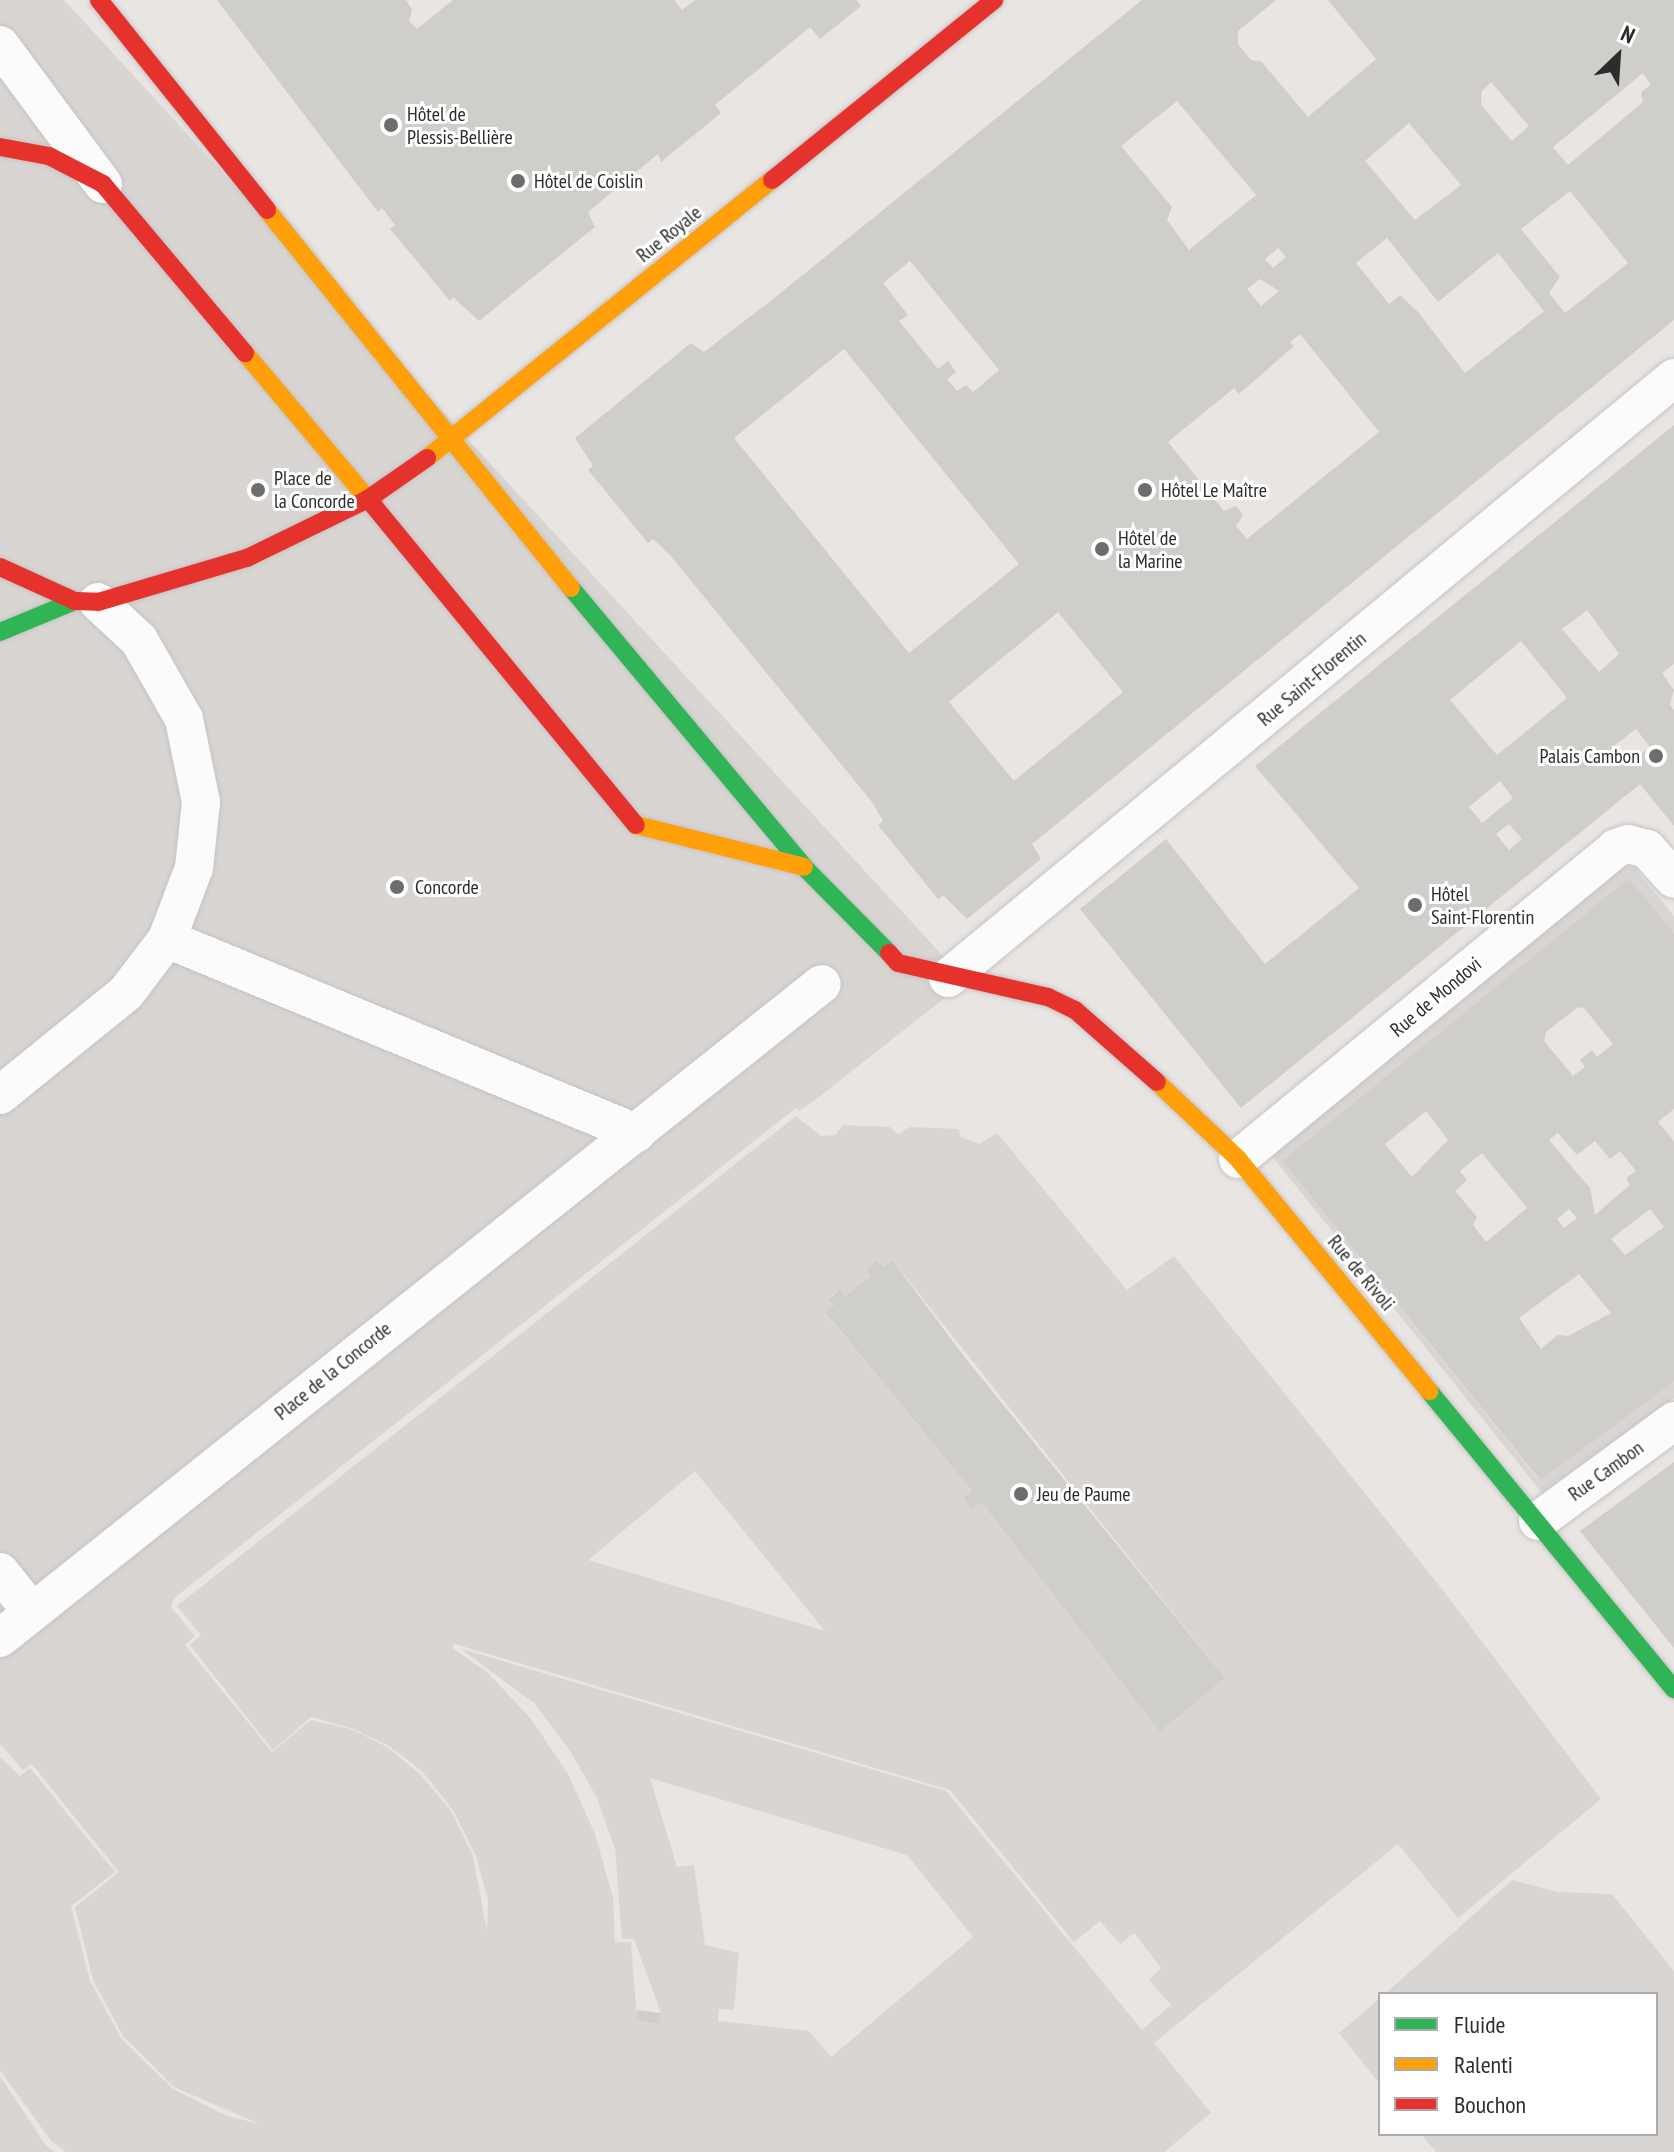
<!DOCTYPE html>
<html>
<head>
<meta charset="utf-8">
<style>
	body { margin:0 }
	#map { position:relative; width:1674px; height:2152px; overflow:hidden; background:#e9e5e2; font-family:"PT Sans Narrow",sans-serif }
	div>[style] { position:absolute }
	[style*='--x'] { left:calc(var(--x)*1px); top:calc(var(--y)*1px); width:calc(var(--w)*1px); rotate:calc(var(--a)*1deg) }
	.plaza>* { inset:0; background:#d9d5d2 }
	.building>* { inset:0; background:#d0cecb }
	.roads { filter:drop-shadow(0 0 2px #c5c4c4) drop-shadow(0 0 2px #c5c4c4) }
	.street>* { height:38px; margin:-19px; padding:0 19px; transform-origin:19px; border-radius:19px; background:#fcfbfb }
	.fast>* { height:18px; margin:-9px; padding:0 9px; transform-origin:9px; border-radius:9px; background:#30b455 }
	.slow>* { height:18px; margin:-9px; padding:0 9px; transform-origin:9px; border-radius:9px; background:#ff9f0a }
	.jam>* { height:18px; margin:-9px; padding:0 9px; transform-origin:9px; border-radius:9px; background:#e5322d }
	.dots>* { width:22px; height:22px; translate:-50% -50%; box-sizing:border-box; border:4px solid #fff; border-radius:50% }
	span { translate:-50% -50%; white-space:nowrap; text-align:center; line-height:1.15; -webkit-text-stroke:6px #fff; paint-order:stroke }
	.poi-label { font-size:20px; color:#2c2c2c }
	.left { translate:0 -50%; text-align:left }
	.right { translate:-100% -50%; text-align:right }
	.street-label { font-size:20px; color:#2c2c2c }
	.legend { position:absolute; left:1378px; top:1992px; width:280px; height:144px; box-sizing:border-box; background:#fff; border:2px solid #ababab; margin:0; padding:10px 14px; list-style:none; font-size:24px; color:#2c2c2c }
	.legend li { display:flex; align-items:center; gap:16px; height:40px }
	.legend b { width:40px; border:2px solid #ababab }
	.north { position:absolute; left:1578px; top:16px; width:80px; height:80px; -webkit-text-stroke:6px #fff; paint-order:stroke; rotate:25deg; font-size:22px; font-weight:700; line-height:32px; text-align:center; color:#2c2c2c }
	.north::after { content:''; display:block; margin:auto; width:28px; height:36px; background:#2c2c2c; clip-path:polygon(50% 0,100% 100%,50% 72%,0 100%) }
</style>
</head>
<body>
<div id="map">
	<div class="plaza">
		<div style="clip-path:polygon(evenodd,0 0,64px 0,966px 981px,819px 1097px,799px 1111px,796px 1108px,174px 1598px,171px 1607px,195px 1636px,185px 1645px,272px 1752px,311px 1720px,351px 1729px,387px 1747px,419px 1773px,451px 1811px,473px 1856px,487px 1931px,488px 1900px,476px 1856px,453px 1810px,422px 1771px,389px 1746px,351px 1728px,311px 1717px,273px 1750px,190px 1645px,201px 1635px,177px 1606px,796px 1116px,821px 1136px,835px 1135px,843px 1125px,890px 1127px,898px 1134px,910px 1127px,959px 1129px,961px 1137px,979px 1144px,997px 1133px,1127px 1290px,1174px 1256px,1442px 1589px,1601px 1799px,1458px 1918px,1398px 1844px,1154px 2043px,1211px 2113px,1164px 2152px,66px 2152px,51px 2141px,0 2070px,0 1757px,20px 1776px,30px 1768px,115px 1872px,71px 1906px,90px 1981px,121px 2038px,173px 2089px,227px 2116px,260px 2124px,174px 2087px,123px 2036px,93px 1980px,75px 1907px,119px 1872px,32px 1764px,23px 1770px,0 1744px,0 0,877px 1260px,883px 1267px,892px 1260px,1225px 1678px,1160px 1732px,982px 1503px,972px 1509px,963px 1498px,972px 1491px,827px 1315px,834px 1305px,829px 1298px,840px 1289px,845px 1296px,871px 1276px,866px 1269px,877px 1260px,0 0,695px 1471px,825px 1631px,588px 1560px,695px 1471px,0 0,455px 1644px,950px 1790px,1074px 1942px,1100px 1921px,1120px 1944px,1134px 1933px,1161px 1968px,1149px 1980px,1171px 2005px,1142px 2030px,946px 1791px,461px 1649px,534px 1703px,571px 1752px,597px 1798px,615px 1849px,622px 1939px,634px 1939px,661px 2013px,659px 2024px,637px 2020px,631px 1942px,615px 1942px,613px 1898px,595px 1834px,568px 1774px,531px 1719px,488px 1673px,452px 1648px,455px 1644px,0 0,650px 1778px,907px 1855px,973px 1937px,831px 2057px,809px 2031px,718px 2021px,719px 2009px,734px 2010px,739px 1953px,705px 1945px,694px 1865px,677px 1867px,650px 1778px)"></div>
		<div style="clip-path:polygon(1634px 867px,1674px 916px,1674px 933px,1629px 878px,1282px 1161px,1539px 1480px,1674px 1382px,1674px 1398px,1542px 1493px,1271px 1155px,1623px 868px)"></div>
		<div style="clip-path:polygon(1512px 1880px,1558px 1892px,1612px 1894px,1674px 1971px,1674px 2152px,1436px 2152px,1421px 2134px,1656px 2134px,1656px 1994px,1385px 1994px)"></div>
		<div style="clip-path:polygon(1380px 1998px,1380px 2084px,1339px 2033px)"></div>
		<div style="clip-path:polygon(0 2076px,46px 2146px,55px 2152px,0 2152px)"></div>
	</div>
	<div class="building">
		<div style="clip-path:polygon(217px 0,406px 0,412px 10px,409px 21px,417px 29px,453px 0,674px 0,682px 10px,695px 0,857px 0,861px 6px,820px 39px,810px 27px,715px 105px,721px 113px,661px 162px,658px 154px,588px 212px,595px 227px,479px 321px,453px 297px,450px 301px,390px 229px,395px 225px,382px 208px,378px 212px)"></div>
		<div style="clip-path:polygon(evenodd,1142px 0,1276px 0,1238px 31px,1238px 44px,1251px 60px,1262px 62px,1308px 117px,1376px 59px,1328px 0,1674px 0,1674px 320px,1032px 844px,1041px 859px,967px 919px,943px 895px,938px 899px,878px 825px,883px 821px,872px 802px,669px 554px,653px 539px,648px 543px,588px 470px,593px 466px,575px 438px,691px 343px,704px 352px,772px 300px,1142px 0,1643px 73px,1651px 85px,1641px 92px,1643px 102px,1568px 165px,1553px 147px,1643px 73px,1142px 0,1491px 82px,1529px 126px,1512px 141px,1481px 105px,1482px 91px,1491px 82px,1142px 0,1177px 101px,1256px 195px,1189px 250px,1167px 220px,1172px 207px,1121px 146px,1177px 101px,1142px 0,1409px 123px,1461px 185px,1415px 220px,1365px 161px,1409px 123px,1142px 0,1570px 191px,1628px 263px,1565px 313px,1549px 293px,1560px 277px,1521px 229px,1570px 191px,1142px 0,1387px 238px,1438px 302px,1498px 253px,1544px 311px,1465px 373px,1418px 312px,1400px 295px,1389px 304px,1356px 263px,1387px 238px,1142px 0,1278px 248px,1286px 257px,1273px 268px,1265px 259px,1278px 248px,1142px 0,910px 261px,999px 370px,973px 392px,966px 385px,957px 391px,947px 379px,956px 372px,948px 361px,938px 369px,899px 321px,908px 315px,883px 283px,910px 261px,1142px 0,1260px 279px,1279px 291px,1261px 306px,1247px 289px,1260px 279px,1142px 0,1300px 334px,1379px 432px,1247px 539px,1236px 526px,1243px 515px,1236px 506px,1224px 511px,1168px 442px,1234px 388px,1239px 394px,1294px 346px,1290px 342px,1300px 334px,1142px 0,844px 349px,1019px 564px,909px 653px,734px 438px,844px 349px,1142px 0,1058px 612px,1123px 692px,1014px 781px,949px 702px,1058px 612px)"></div>
		<div style="clip-path:polygon(evenodd,1674px 425px,1674px 664px,1662px 673px,1674px 690px,1670px 705px,1674px 710px,1674px 826px,1640px 784px,1241px 1108px,1080px 909px,1166px 839px,1265px 964px,1359px 888px,1255px 766px,1674px 425px,1587px 610px,1619px 654px,1599px 672px,1562px 629px,1587px 610px,1674px 425px,1521px 641px,1567px 698px,1497px 755px,1450px 700px,1521px 641px,1674px 425px,1636px 729px,1650px 747px,1626px 766px,1611px 748px,1636px 729px,1674px 425px,1500px 781px,1513px 798px,1482px 823px,1469px 807px,1500px 781px,1674px 425px,1509px 824px,1522px 839px,1509px 850px,1496px 834px,1509px 824px)"></div>
		<div style="clip-path:polygon(evenodd,1629px 878px,1674px 933px,1674px 1109px,1658px 1122px,1674px 1141px,1674px 1382px,1540px 1480px,1282px 1161px,1629px 878px,1578px 1007px,1585px 1009px,1613px 1044px,1597px 1057px,1592px 1050px,1580px 1060px,1585px 1067px,1573px 1076px,1544px 1041px,1546px 1032px,1578px 1007px,1629px 878px,1426px 1111px,1448px 1140px,1412px 1177px,1385px 1144px,1426px 1111px,1629px 878px,1558px 1133px,1577px 1155px,1595px 1141px,1610px 1159px,1620px 1151px,1636px 1171px,1626px 1178px,1630px 1185px,1595px 1215px,1590px 1188px,1549px 1140px,1558px 1133px,1629px 878px,1482px 1153px,1527px 1208px,1486px 1242px,1473px 1225px,1477px 1217px,1455px 1191px,1467px 1180px,1460px 1171px,1482px 1153px,1629px 878px,1569px 1209px,1577px 1218px,1564px 1228px,1557px 1219px,1569px 1209px,1629px 878px,1650px 1209px,1664px 1227px,1625px 1255px,1611px 1239px,1650px 1209px,1629px 878px,1579px 1274px,1611px 1313px,1568px 1336px,1558px 1335px,1541px 1349px,1519px 1318px,1579px 1274px)"></div>
		<div style="clip-path:polygon(877px 1260px,883px 1267px,892px 1260px,966px 1359px,1225px 1678px,1160px 1732px,982px 1503px,972px 1509px,963px 1498px,972px 1491px,825px 1312px,834px 1305px,829px 1299px,840px 1289px,845px 1296px,871px 1276px,866px 1269px)"></div>
		<div style="clip-path:polygon(1674px 1462px,1674px 1648px,1580px 1531px)"></div>
		<div style="clip-path:polygon(637px 2010px,661px 2013px,659px 2024px,636px 2020px)"></div>
	</div>
	<div class="roads">
		<div class="street">
			<div style="--x:0;--y:45;--w:173;--a:53.5"></div>
			<div style="--x:167;--y:939;--w:508;--a:22.47"></div>
			<div style="--x:948;--y:978;--w:942;--a:-39.57"></div>
			<div style="--x:0;--y:1095;--w:162;--a:-39"></div>
			<div style="--x:126;--y:993;--w:68;--a:-52.8"></div>
			<div style="--x:167;--y:939;--w:76;--a:-69.2"></div>
			<div style="--x:194;--y:868;--w:66;--a:-83.9"></div>
			<div style="--x:201;--y:802;--w:85;--a:-101.6"></div>
			<div style="--x:184;--y:719;--w:91;--a:-119.7"></div>
			<div style="--x:139;--y:640;--w:56;--a:-137.2"></div>
			<div style="--x:1238;--y:1159;--w:489;--a:-39.4"></div>
			<div style="--x:1616;--y:848;--w:13;--a:-18"></div>
			<div style="--x:1628;--y:844;--w:20;--a:15"></div>
			<div style="--x:1647;--y:849;--w:40;--a:48"></div>
			<div style="--x:1538;--y:1521;--w:169;--a:-36.3"></div>
			<div style="--x:0;--y:1572;--w:51;--a:51.3"></div>
			<div style="--x:0;--y:1638;--w:1050;--a:-38.51"></div>
		</div>
		<div class="fast">
			<div style="--x:571;--y:588;--w:363;--a:50.1"></div>
			<div style="--x:804;--y:867;--w:121;--a:45.3"></div>
			<div style="--x:0;--y:632;--w:81;--a:-22.5"></div>
			<div style="--x:1429;--y:1391;--w:386;--a:50.6"></div>
		</div>
		<div class="slow">
			<div style="--x:267;--y:210;--w:485;--a:51.2"></div>
			<div style="--x:245;--y:353;--w:191;--a:49.9"></div>
			<div style="--x:427;--y:458;--w:443;--a:-38.9"></div>
			<div style="--x:636;--y:825;--w:173;--a:14"></div>
			<div style="--x:1157;--y:1082;--w:112;--a:43.5"></div>
			<div style="--x:1238;--y:1159;--w:301;--a:50.5"></div>
		</div>
		<div class="jam">
			<div style="--x:99;--y:0;--w:269;--a:51.3"></div>
			<div style="--x:0;--y:147;--w:50;--a:10.4"></div>
			<div style="--x:49;--y:156;--w:61;--a:27.4"></div>
			<div style="--x:103;--y:184;--w:221;--a:50"></div>
			<div style="--x:772;--y:180;--w:286;--a:-39"></div>
			<div style="--x:368;--y:499;--w:422;--a:50.6"></div>
			<div style="--x:0;--y:567;--w:82;--a:24.4"></div>
			<div style="--x:75;--y:601;--w:23;--a:2"></div>
			<div style="--x:98;--y:602;--w:155;--a:-16.5"></div>
			<div style="--x:247;--y:558;--w:135;--a:-26"></div>
			<div style="--x:368;--y:499;--w:72;--a:-34.8"></div>
			<div style="--x:889;--y:953;--w:13;--a:48"></div>
			<div style="--x:898;--y:963;--w:154;--a:12.8"></div>
			<div style="--x:1048;--y:997;--w:30;--a:26"></div>
			<div style="--x:1075;--y:1010;--w:109;--a:41.3"></div>
		</div>
	</div>
	<div class="dots">
		<div style="left:391px;top:125px;background:#6e6d6c"></div>
		<div style="left:518px;top:181px;background:#6e6d6c"></div>
		<div style="left:258px;top:490px;background:#6e6d6c"></div>
		<div style="left:1145px;top:490px;background:#6e6d6c"></div>
		<div style="left:1102px;top:549px;background:#6e6d6c"></div>
		<div style="left:1656px;top:756px;background:#6e6d6c"></div>
		<div style="left:397px;top:887px;background:#6e6d6c"></div>
		<div style="left:1415px;top:905px;background:#6e6d6c"></div>
		<div style="left:1021px;top:1494px;background:#6e6d6c"></div>
	</div>
	<div class="poi-label">
		<span class="left" style="left:407px;top:126px">Hôtel de<br>Plessis-Bellière</span>
		<span class="left" style="left:534px;top:181px">Hôtel de Coislin</span>
		<span class="left" style="left:274px;top:490px">Place de<br>la Concorde</span>
		<span class="left" style="left:1161px;top:490px">Hôtel Le Maître</span>
		<span class="left" style="left:1118px;top:550px">Hôtel de<br>la Marine</span>
		<span class="right" style="left:1640px;top:756px">Palais Cambon</span>
		<span class="left" style="left:415px;top:887px">Concorde</span>
		<span class="left" style="left:1431px;top:906px">Hôtel<br>Saint-Florentin</span>
		<span class="left" style="left:1037px;top:1494px">Jeu de Paume</span>
	</div>
	<div class="street-label">
		<span style="left:669px;top:234px;rotate:-39deg">Rue Royale</span>
		<span style="left:1312px;top:679px;rotate:-40deg">Rue Saint-Florentin</span>
		<span style="left:1436px;top:997px;rotate:-40deg">Rue de Mondovi</span>
		<span style="left:1361px;top:1273px;rotate:50deg">Rue de Rivoli</span>
		<span style="left:333px;top:1371px;rotate:-39deg">Place de la Concorde</span>
		<span style="left:1606px;top:1471px;rotate:-36deg">Rue Cambon</span>
	</div>
	<ul class="legend">
	<li><b style="height:10px;background:#30b455"></b>Fluide</li>
	<li><b style="height:10px;background:#ff9f0a"></b>Ralenti</li>
	<li><b style="height:10px;background:#e5322d"></b>Bouchon</li>
	</ul>
	<div class="north">N</div>
</div>
</body>
</html>
